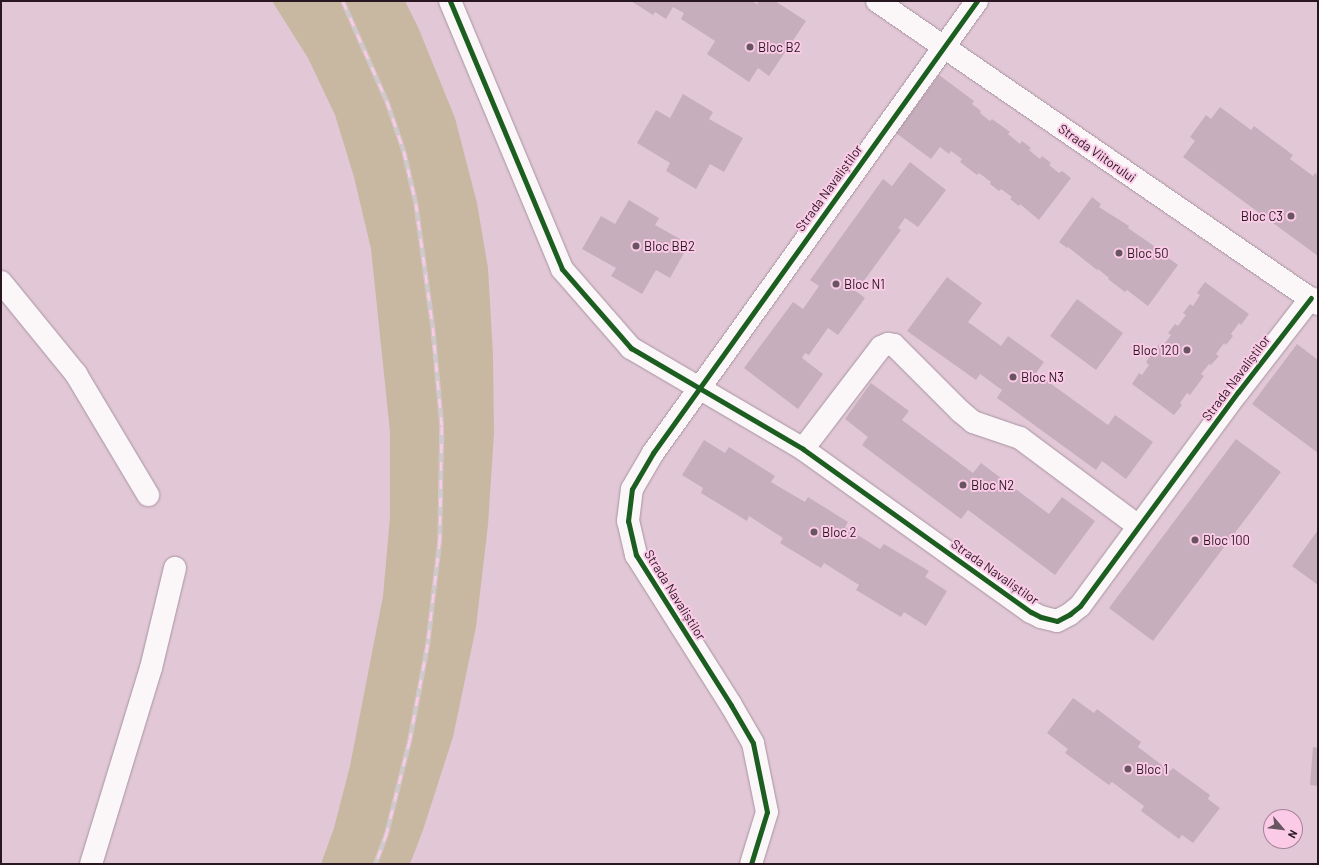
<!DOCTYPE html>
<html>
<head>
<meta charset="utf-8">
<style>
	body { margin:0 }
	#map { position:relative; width:1319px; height:865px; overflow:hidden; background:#e2c8d7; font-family:Barlow,sans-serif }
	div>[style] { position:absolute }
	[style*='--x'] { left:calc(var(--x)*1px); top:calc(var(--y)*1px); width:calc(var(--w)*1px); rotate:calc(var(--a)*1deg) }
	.green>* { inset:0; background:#c8b8a1 }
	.building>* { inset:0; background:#c7aebd }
	.roads { filter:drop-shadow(0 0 1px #a7939f) drop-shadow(0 0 1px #a7939f) }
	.minor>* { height:22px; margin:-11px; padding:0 11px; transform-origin:11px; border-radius:11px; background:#fbf7f9 }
	.rail>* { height:4.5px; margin-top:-2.25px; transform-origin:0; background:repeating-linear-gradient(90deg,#facae6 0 9px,#d0c9cd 0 18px); box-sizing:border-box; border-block:1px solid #d0c9cd }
	.cycleway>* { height:5px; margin:-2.5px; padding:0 2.5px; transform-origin:2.5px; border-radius:2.5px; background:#1b5e20 }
	.dots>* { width:11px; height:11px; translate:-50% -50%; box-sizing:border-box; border:2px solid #facae6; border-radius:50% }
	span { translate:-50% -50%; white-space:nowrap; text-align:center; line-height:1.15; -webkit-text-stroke:4px #facae6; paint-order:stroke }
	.poi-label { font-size:13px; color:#281721 }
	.left { translate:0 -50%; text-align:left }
	.right { translate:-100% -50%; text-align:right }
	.street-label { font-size:13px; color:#281721 }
	.frame { position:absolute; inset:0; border:2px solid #281721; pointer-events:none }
	.north { position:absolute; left:1263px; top:809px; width:40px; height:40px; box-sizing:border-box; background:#facae6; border:1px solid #a68297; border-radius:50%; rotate:118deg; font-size:11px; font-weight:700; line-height:16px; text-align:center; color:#281721 }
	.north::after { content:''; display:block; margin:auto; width:14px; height:18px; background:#695561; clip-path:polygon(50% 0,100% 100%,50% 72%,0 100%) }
</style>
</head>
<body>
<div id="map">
	<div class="green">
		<div style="clip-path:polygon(272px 1px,405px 1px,418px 27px,455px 118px,477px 203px,488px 268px,493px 355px,494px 433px,488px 525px,476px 627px,453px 737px,423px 830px,410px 864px,321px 864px,334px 828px,350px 766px,383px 596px,390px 517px,390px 432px,371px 249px,354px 177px,335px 115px,308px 58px)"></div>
	</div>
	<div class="building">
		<div style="clip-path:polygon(631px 1px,752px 1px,757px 4px,759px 1px,775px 1px,806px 21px,769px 76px,758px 68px,749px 82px,707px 54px,715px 41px,681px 19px,684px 13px,673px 7px,666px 19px,655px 12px,653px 15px)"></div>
		<div style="clip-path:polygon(939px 75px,974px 101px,972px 104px,981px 111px,980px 113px,990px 121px,992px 119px,1010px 132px,1008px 134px,1020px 144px,1022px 141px,1031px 148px,1029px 150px,1040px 159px,1042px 156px,1051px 163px,1049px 165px,1059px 173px,1062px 171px,1071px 178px,1039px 220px,1020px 204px,1019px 206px,1010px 199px,1012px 197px,1001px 189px,999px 191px,990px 184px,991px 182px,979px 173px,977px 175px,960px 162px,962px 159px,951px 151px,949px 154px,940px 147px,931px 159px,896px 133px)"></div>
		<div style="clip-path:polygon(683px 94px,713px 112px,709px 119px,743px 138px,724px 172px,710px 164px,696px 189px,666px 171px,670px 163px,637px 143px,656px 110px,670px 118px)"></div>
		<div style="clip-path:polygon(1220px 107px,1251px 130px,1254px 126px,1293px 155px,1290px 159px,1313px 176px,1315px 173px,1318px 175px,1318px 256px,1183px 157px,1195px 141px,1190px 137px,1206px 115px,1211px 119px)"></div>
		<div style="clip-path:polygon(910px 162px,946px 190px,918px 227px,905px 218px,898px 228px,901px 230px,863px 282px,860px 280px,853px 289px,865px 298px,838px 335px,828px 328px,809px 355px,805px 353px,802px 358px,823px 374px,798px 409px,744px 368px,793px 302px,803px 309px,819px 286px,810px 280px,883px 179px,892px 186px)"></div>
		<div style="clip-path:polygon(1092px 197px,1101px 204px,1099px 207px,1129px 226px,1128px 228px,1157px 248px,1156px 249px,1178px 265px,1148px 306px,1127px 290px,1125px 292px,1108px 279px,1109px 278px,1098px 269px,1097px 270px,1068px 247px,1067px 248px,1059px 242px)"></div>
		<div style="clip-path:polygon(629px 200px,659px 218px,655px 225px,689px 244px,670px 278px,656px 270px,642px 294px,611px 276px,616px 268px,582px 249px,601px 216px,615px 224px)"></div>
		<div style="clip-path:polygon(947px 277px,982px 303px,968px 322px,1001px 346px,1008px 336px,1044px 362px,1036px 373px,1108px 425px,1115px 415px,1153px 442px,1126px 479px,1102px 461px,1096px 470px,997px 398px,1002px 390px,980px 374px,976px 380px,907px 331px)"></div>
		<div style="clip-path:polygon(1205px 282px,1249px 314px,1241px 325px,1239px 323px,1231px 334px,1233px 336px,1226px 345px,1224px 343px,1216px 354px,1219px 356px,1211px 365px,1209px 364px,1201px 374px,1204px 376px,1190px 395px,1187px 393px,1180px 403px,1182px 405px,1174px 415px,1132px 384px,1139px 373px,1142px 375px,1149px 365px,1146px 362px,1160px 343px,1163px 346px,1171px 335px,1168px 333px,1175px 324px,1178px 326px,1186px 315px,1183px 313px,1190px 304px,1193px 306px,1200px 295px,1197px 293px)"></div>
		<div style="clip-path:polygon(1077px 299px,1123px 333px,1096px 370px,1050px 336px)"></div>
		<div style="clip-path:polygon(1297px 344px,1318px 360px,1318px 453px,1252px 404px)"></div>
		<div style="clip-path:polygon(871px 383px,909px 411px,902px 420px,973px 473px,981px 463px,1049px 514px,1062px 497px,1095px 521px,1055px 575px,968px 510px,961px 519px,862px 445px,868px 437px,845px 419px)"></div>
		<div style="clip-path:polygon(1236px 439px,1281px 472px,1153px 641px,1109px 608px)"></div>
		<div style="clip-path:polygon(704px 440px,725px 453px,729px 447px,775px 476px,771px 482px,805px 502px,808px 497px,848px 522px,845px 527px,880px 549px,884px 544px,929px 571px,925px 577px,947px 591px,926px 626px,904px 612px,901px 617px,856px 590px,859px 585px,824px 563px,821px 568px,780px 543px,783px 538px,749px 516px,747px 521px,701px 493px,703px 488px,682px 475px)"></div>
		<div style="clip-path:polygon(1318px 530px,1318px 585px,1292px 566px)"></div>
		<div style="clip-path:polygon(1073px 698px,1094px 713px,1097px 709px,1141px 742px,1138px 747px,1170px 771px,1173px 768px,1210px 795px,1208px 799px,1220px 808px,1193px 843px,1182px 835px,1179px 839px,1141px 811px,1144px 806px,1112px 782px,1109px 785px,1065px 753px,1068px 749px,1047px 733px)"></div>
		<div style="clip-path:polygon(1313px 747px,1318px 748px,1318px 786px,1310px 785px)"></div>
	</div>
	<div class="roads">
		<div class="minor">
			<div style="--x:450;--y:1;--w:290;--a:67.3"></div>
			<div style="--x:562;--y:269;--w:105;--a:48.9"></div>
			<div style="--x:631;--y:348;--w:199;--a:30.4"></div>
			<div style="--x:803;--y:449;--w:280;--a:35.6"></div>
			<div style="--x:1031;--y:612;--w:11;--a:27"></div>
			<div style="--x:1041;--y:617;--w:16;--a:14"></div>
			<div style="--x:1057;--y:621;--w:15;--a:-28"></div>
			<div style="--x:1070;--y:614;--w:13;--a:-39"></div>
			<div style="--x:1080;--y:606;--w:266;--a:-53.6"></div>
			<div style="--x:1238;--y:392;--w:119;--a:-52.2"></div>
			<div style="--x:877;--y:1;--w:535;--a:34.49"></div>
			<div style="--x:1;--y:282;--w:119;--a:50.8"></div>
			<div style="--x:76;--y:374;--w:141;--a:59.2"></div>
			<div style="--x:803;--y:449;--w:128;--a:-52.6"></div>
			<div style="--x:881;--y:347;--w:8;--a:-23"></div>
			<div style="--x:888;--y:344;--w:6;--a:9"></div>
			<div style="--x:894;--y:345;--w:93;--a:45"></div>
			<div style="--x:960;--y:411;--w:17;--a:40"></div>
			<div style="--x:973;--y:422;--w:50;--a:18.8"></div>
			<div style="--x:1020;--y:438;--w:147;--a:36.7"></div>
			<div style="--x:91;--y:864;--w:205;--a:-73"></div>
			<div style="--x:151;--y:668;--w:103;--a:-76.5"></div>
			<div style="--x:751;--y:864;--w:54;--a:-72.9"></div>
			<div style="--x:767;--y:812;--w:70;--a:-101.5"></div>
			<div style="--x:753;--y:743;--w:44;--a:-120.1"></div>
			<div style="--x:731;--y:705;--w:178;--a:-122.3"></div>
			<div style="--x:636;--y:555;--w:35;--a:-103"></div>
			<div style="--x:628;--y:521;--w:32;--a:-83"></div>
			<div style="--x:632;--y:489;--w:42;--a:-59.7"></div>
			<div style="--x:653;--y:453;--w:556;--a:-54.37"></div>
		</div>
	</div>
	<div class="rail">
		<div style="--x:343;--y:1;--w:109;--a:66.3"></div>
		<div style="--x:387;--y:101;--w:53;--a:71.2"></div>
		<div style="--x:404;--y:151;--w:53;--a:77"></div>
		<div style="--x:416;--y:203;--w:125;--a:82.2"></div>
		<div style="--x:433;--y:327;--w:99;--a:84.8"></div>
		<div style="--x:442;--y:426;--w:114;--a:91"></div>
		<div style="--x:440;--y:540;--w:105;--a:96.6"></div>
		<div style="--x:428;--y:644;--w:98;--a:100.6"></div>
		<div style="--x:410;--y:740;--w:96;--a:103.9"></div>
		<div style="--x:387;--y:833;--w:33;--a:110"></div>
	</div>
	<div class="cycleway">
		<div style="--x:450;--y:1;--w:290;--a:67.3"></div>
		<div style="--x:562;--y:269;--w:105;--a:48.9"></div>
		<div style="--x:631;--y:348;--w:199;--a:30.4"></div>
		<div style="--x:803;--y:449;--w:280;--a:35.6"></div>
		<div style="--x:1031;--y:612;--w:11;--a:27"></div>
		<div style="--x:1041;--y:617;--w:16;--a:14"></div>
		<div style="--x:1057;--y:621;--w:15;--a:-28"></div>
		<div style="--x:1070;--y:614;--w:13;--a:-39"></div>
		<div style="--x:1080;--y:606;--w:266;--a:-53.6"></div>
		<div style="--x:1238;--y:392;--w:119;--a:-52.2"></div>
		<div style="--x:751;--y:864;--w:54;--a:-72.9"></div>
		<div style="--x:767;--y:812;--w:70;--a:-101.5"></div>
		<div style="--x:753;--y:743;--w:44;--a:-120.1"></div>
		<div style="--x:731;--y:705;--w:178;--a:-122.3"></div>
		<div style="--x:636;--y:555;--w:35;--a:-103"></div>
		<div style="--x:628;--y:521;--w:32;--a:-83"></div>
		<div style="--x:632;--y:489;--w:42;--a:-59.7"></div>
		<div style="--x:653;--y:453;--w:556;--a:-54.37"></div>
	</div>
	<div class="dots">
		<div style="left:750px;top:47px;background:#695561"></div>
		<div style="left:1291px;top:216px;background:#695561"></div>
		<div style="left:636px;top:246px;background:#695561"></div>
		<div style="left:1119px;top:253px;background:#695561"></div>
		<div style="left:836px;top:284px;background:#695561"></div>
		<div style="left:1187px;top:350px;background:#695561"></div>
		<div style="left:1013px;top:377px;background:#695561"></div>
		<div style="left:963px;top:485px;background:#695561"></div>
		<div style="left:814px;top:532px;background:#695561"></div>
		<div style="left:1195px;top:540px;background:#695561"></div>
		<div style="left:1128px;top:769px;background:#695561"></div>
	</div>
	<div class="poi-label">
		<span class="left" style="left:758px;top:47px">Bloc B2</span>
		<span class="right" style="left:1283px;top:216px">Bloc C3</span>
		<span class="left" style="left:644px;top:246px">Bloc BB2</span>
		<span class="left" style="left:1127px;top:253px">Bloc 50</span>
		<span class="left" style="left:844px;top:284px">Bloc N1</span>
		<span class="right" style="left:1179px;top:350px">Bloc 120</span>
		<span class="left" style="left:1021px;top:377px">Bloc N3</span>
		<span class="left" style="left:971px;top:485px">Bloc N2</span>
		<span class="left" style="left:822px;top:532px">Bloc 2</span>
		<span class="left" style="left:1203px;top:540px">Bloc 100</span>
		<span class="left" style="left:1136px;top:769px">Bloc 1</span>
	</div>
	<div class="street-label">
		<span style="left:1097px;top:153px;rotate:35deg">Strada Viitorului</span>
		<span style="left:829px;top:188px;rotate:-54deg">Strada Navaliștilor</span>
		<span style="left:1236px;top:378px;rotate:-53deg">Strada Navaliștilor</span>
		<span style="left:995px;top:572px;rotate:35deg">Strada Navaliștilor</span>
		<span style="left:675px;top:595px;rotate:58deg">Strada Navaliștilor</span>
	</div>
	<div class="frame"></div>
	<div class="north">N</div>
</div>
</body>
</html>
